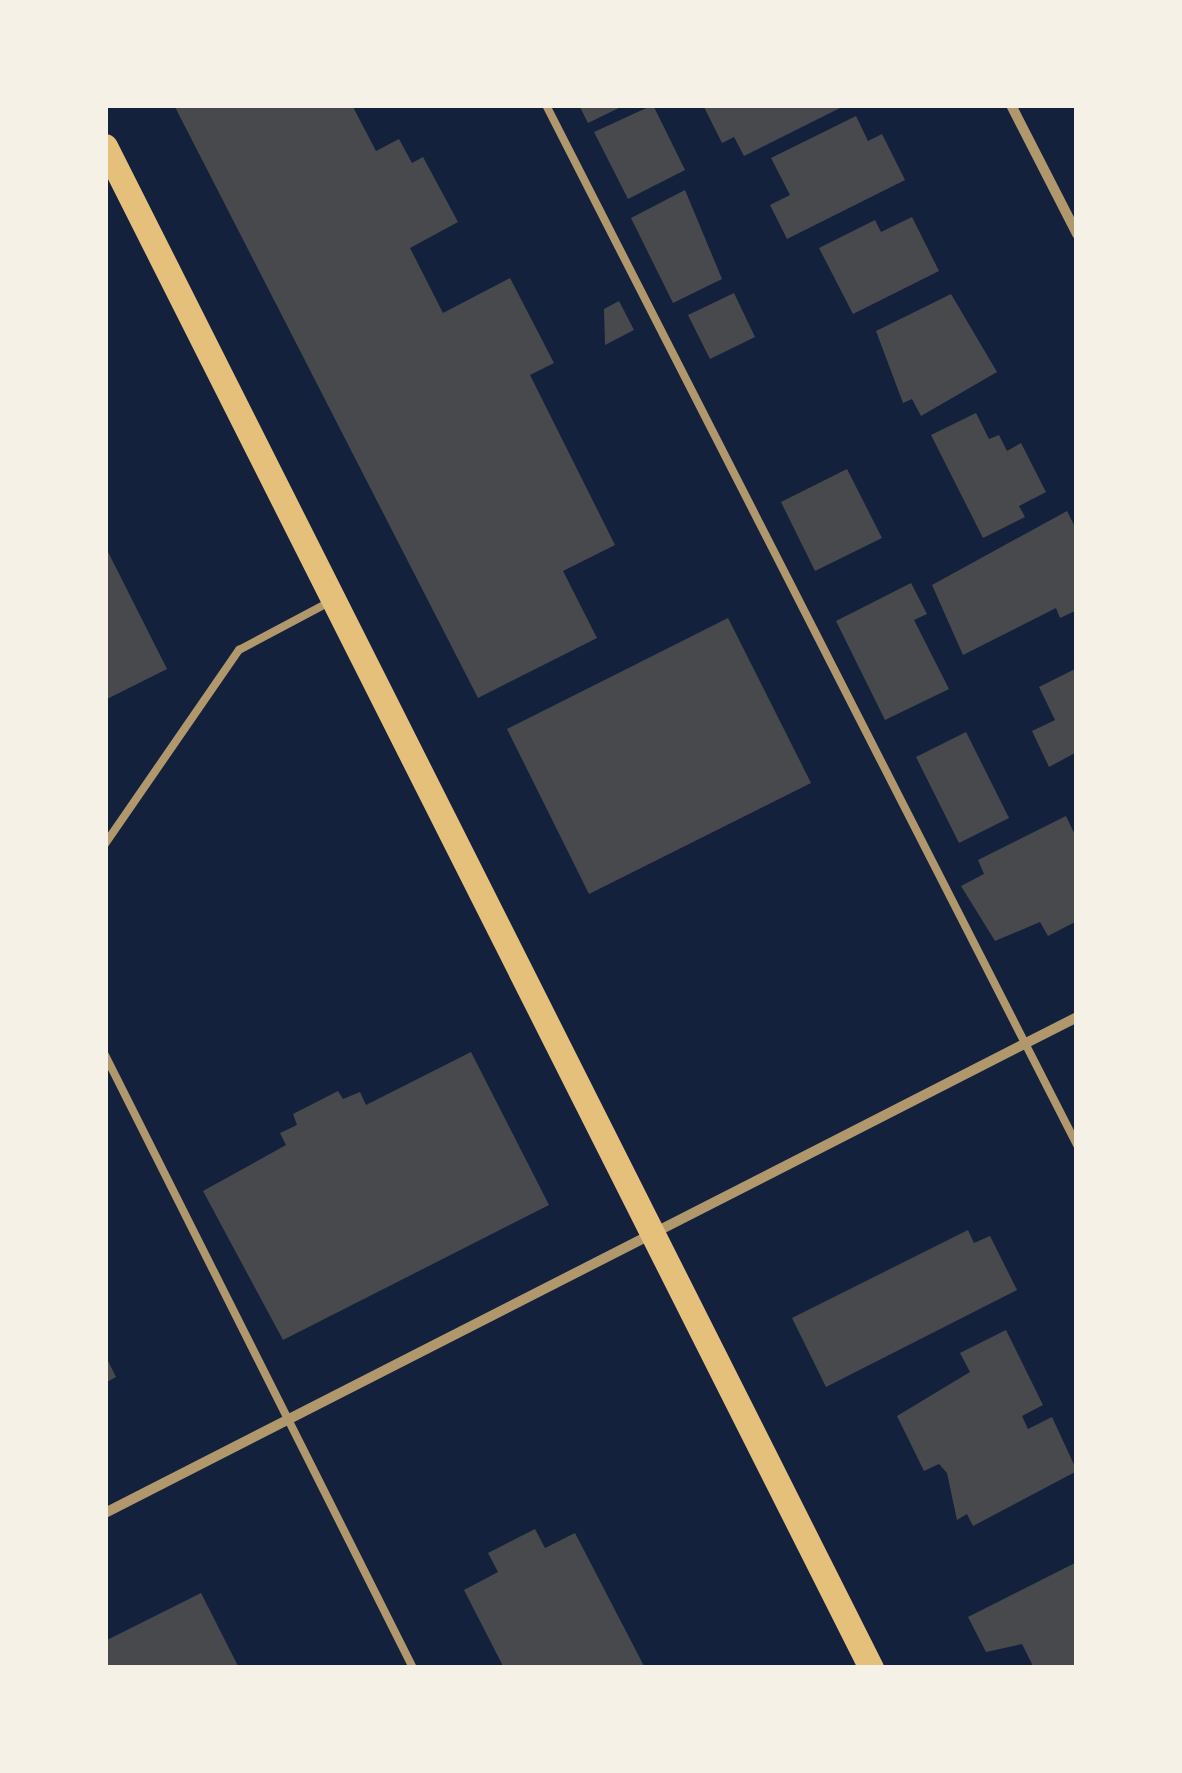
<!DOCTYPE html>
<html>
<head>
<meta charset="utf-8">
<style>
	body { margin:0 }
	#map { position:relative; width:1182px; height:1773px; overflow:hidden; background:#14213d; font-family:"Source Serif 4",serif }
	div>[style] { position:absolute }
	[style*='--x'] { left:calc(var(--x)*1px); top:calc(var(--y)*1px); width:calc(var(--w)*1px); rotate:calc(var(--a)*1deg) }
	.building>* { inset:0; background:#48494c }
	.service>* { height:8px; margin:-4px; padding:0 4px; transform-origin:4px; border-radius:4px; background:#b1986c }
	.minor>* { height:10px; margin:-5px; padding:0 5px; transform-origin:5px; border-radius:5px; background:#b1986c }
	.primary>* { height:25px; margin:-12.5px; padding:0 12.5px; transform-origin:12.5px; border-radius:12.5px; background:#e5c07b }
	span { translate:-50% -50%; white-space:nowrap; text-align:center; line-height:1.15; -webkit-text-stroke:10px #f6f1e7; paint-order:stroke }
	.frame { position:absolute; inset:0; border:108px solid #f6f1e7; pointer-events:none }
</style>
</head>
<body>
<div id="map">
	<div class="building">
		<div style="clip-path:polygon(174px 105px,352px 105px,376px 151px,399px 139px,412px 163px,423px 157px,458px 222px,410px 248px,443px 313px,510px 278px,554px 363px,530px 375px,615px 545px,563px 571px,597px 638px,478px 698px)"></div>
		<div style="clip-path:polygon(579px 105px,625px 105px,588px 123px)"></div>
		<div style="clip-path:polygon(653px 105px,685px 170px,628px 199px,594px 132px)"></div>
		<div style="clip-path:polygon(703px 105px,846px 105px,744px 156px,734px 137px,722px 143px)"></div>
		<div style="clip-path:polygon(856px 116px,868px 141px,882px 134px,905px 180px,787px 239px,770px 205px,790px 195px,771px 158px)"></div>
		<div style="clip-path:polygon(685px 190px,722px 279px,673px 303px,631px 218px)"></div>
		<div style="clip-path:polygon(912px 217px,939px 271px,853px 314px,819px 248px,875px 220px,881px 232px)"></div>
		<div style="clip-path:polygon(734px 293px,755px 337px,710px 359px,688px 315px)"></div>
		<div style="clip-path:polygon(951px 294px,997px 372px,921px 416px,912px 399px,903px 403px,876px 331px)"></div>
		<div style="clip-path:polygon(619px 301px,634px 330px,605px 345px,604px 309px)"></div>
		<div style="clip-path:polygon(976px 413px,989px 439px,999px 435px,1007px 451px,1021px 443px,1046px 492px,1019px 506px,1025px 517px,983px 538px,931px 435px)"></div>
		<div style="clip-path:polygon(847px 469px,882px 538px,815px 571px,781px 502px)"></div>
		<div style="clip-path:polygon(1067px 511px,1077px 531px,1077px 610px,1060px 618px,1056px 608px,963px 655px,932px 585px)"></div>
		<div style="clip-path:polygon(105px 546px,167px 669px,105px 700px)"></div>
		<div style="clip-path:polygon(911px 583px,927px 614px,914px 620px,949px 689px,885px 720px,836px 621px)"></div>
		<div style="clip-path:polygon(728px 618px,811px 783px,589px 894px,507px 729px)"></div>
		<div style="clip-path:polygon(1077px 668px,1077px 752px,1049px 767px,1032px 731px,1055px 720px,1039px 687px)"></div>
		<div style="clip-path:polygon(966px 732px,1009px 818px,959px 843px,916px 757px)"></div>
		<div style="clip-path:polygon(1066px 816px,1077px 839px,1077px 921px,1048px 936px,1040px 922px,995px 941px,961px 886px,984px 874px,978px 860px)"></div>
		<div style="clip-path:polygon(471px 1052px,549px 1205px,283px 1340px,203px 1191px,286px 1145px,280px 1133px,297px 1125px,293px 1114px,338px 1091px,343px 1099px,360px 1092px,366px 1105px)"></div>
		<div style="clip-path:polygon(968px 1230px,974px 1243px,990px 1236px,1017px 1290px,826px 1387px,792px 1318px)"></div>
		<div style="clip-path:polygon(1006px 1330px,1043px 1405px,1022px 1416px,1028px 1429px,1052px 1417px,1077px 1471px,973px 1526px,967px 1514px,957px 1520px,947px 1473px,939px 1464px,924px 1471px,897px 1416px,970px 1372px,960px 1353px)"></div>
		<div style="clip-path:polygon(105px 1355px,116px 1377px,105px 1383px)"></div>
		<div style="clip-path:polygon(535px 1529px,545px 1548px,575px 1533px,645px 1668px,504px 1668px,464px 1590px,498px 1572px,488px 1553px)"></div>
		<div style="clip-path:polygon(1077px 1562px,1077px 1668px,1034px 1668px,1022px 1644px,986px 1652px,968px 1617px)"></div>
		<div style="clip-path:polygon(201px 1593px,238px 1666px,105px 1668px,105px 1641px)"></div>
	</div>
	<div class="service">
		<div style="--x:546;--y:105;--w:1168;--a:62.95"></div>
		<div style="--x:105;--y:844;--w:236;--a:-55.4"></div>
		<div style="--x:239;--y:650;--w:104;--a:-28"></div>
		<div style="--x:105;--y:1055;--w:686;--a:63.32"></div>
	</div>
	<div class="minor">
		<div style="--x:1011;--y:105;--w:145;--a:62.9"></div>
		<div style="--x:105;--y:1513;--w:1091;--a:-27.03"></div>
	</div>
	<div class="primary">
		<div style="--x:105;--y:146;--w:1704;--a:63.28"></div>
	</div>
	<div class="frame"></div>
</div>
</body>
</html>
